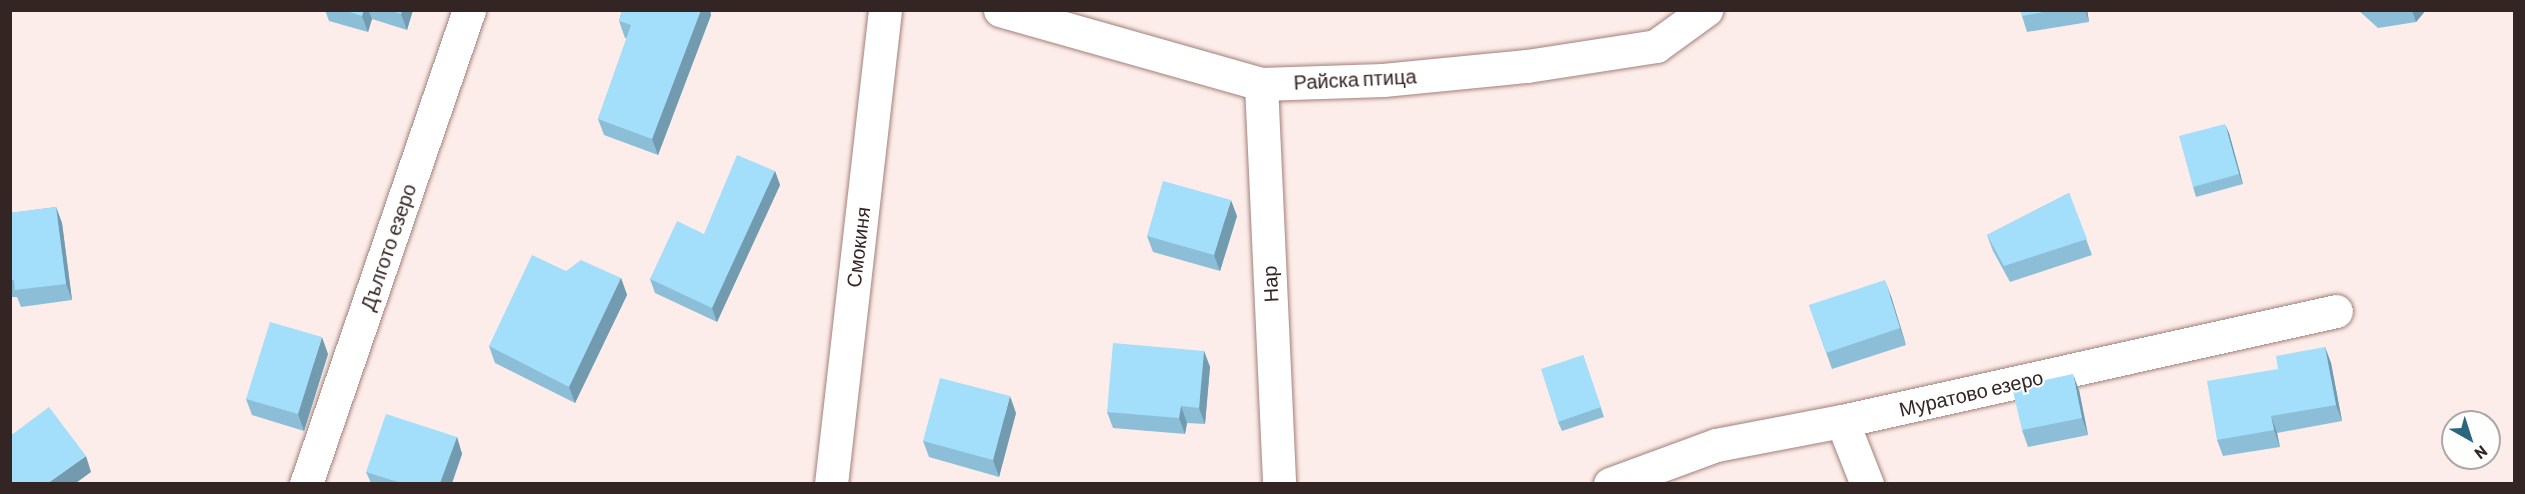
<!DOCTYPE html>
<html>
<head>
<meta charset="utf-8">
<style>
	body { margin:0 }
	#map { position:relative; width:2525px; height:494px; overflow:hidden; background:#fdedea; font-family:Barlow,sans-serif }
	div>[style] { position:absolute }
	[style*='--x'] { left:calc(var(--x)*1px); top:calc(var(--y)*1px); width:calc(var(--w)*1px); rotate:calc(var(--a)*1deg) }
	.roads { filter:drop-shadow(0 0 2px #a3807a) drop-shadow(0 0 2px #a3807a) }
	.minor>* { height:33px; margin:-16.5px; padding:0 16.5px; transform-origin:16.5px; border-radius:16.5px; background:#fff }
	.wall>* { inset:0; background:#8cbfd7 }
	.shaded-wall>* { inset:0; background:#729baf }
	.building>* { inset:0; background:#a3defa }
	span { translate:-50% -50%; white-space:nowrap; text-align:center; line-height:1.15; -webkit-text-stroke:4.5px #fefefe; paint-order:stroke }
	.street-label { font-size:20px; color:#332523 }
	.frame { position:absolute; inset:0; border:12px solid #332523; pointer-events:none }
	.north { position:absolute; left:2441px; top:410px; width:60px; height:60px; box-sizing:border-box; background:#fefefe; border:2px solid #ada7a6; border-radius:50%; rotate:141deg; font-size:16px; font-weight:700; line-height:24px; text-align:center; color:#332523 }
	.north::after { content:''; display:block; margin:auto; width:21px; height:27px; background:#2b657e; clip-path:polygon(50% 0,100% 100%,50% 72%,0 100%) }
</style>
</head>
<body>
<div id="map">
	<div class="roads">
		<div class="minor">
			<div style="--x:1000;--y:10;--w:271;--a:15.8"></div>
			<div style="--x:1261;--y:84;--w:122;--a:-1.9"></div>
			<div style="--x:1383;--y:80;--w:145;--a:-5.6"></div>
			<div style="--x:1527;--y:66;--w:131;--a:-8.8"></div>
			<div style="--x:1656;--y:46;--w:62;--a:-35.8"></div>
			<div style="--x:1261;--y:84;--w:400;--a:87.4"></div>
			<div style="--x:1842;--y:421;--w:68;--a:68.4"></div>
			<div style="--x:306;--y:484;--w:501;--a:-71.02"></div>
			<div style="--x:831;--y:484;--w:477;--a:-83.5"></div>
			<div style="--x:1610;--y:484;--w:113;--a:-20.2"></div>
			<div style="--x:1716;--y:445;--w:128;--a:-10.8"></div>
			<div style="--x:1842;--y:421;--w:506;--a:-12.55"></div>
		</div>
	</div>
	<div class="wall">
		<div style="clip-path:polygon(325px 10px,413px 10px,407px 30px,372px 19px,368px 32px,329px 21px)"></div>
		<div style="clip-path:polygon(622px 10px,710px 10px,711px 15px,658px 155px,604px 135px,598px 119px,627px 38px,625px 38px,619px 21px)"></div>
		<div style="clip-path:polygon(2021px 10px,2087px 10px,2089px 22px,2027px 32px,2022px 16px)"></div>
		<div style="clip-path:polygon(2358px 10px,2426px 10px,2416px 22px,2378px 28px)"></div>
		<div style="clip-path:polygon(2229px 133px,2243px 184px,2196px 197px,2193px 187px)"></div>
		<div style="clip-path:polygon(775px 171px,780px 185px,717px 322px,655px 293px,650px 279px,704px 234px)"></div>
		<div style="clip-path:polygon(2069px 193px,2092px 255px,2010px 282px,1993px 251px,1987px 235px)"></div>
		<div style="clip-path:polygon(56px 207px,62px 223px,72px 300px,21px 307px,17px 297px,10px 297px,10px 213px)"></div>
		<div style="clip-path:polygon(1237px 216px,1220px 271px,1153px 252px,1147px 236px)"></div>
		<div style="clip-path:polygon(566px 271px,621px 278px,627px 295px,575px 403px,495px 363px,489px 346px)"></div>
		<div style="clip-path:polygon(1891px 296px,1906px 345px,1832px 369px,1809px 305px)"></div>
		<div style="clip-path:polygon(2325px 347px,2331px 363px,2342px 421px,2277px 433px,2280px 447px,2223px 456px,2217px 440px,2278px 369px)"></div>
		<div style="clip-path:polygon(1204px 351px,1210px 367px,1205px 424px,1187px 423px,1185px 434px,1113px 428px,1107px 412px)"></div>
		<div style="clip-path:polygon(328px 354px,304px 431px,252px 415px,246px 399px)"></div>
		<div style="clip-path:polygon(1583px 355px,1604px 417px,1562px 431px,1558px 422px)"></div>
		<div style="clip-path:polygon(2079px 390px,2088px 435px,2028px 447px,2022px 430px)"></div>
		<div style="clip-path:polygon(1016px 413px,999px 477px,929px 457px,923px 441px)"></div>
		<div style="clip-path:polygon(457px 437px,462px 454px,452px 483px,371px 483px,366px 472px)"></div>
	</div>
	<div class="shaded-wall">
		<div style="clip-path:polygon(364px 10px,368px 10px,372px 19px,368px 32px,362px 16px)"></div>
		<div style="clip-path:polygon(402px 10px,413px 10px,407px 30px,401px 14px)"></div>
		<div style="clip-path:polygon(701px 10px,710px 10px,711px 15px,658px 155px,652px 139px)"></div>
		<div style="clip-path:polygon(2085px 10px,2087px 10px,2089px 22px)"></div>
		<div style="clip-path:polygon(2412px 10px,2426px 10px,2416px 22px)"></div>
		<div style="clip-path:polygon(2225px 124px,2229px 133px,2243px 184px,2239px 174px)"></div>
		<div style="clip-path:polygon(775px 171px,780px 185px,717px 322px,712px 308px)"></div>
		<div style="clip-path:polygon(1231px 200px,1237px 216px,1220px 271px,1214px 255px)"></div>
		<div style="clip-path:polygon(56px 207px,62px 223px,72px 300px,66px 284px)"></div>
		<div style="clip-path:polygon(621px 278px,627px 295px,575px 403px,569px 387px)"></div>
		<div style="clip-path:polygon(1885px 280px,1891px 296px,1906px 345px,1900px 328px)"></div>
		<div style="clip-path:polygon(322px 337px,328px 354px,304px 431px,298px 414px)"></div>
		<div style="clip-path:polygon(2325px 347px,2331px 363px,2342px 421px,2336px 405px)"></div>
		<div style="clip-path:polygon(1204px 351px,1210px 367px,1205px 424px,1199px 408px)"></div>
		<div style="clip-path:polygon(2073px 374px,2079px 390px,2088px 435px,2082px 418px)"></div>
		<div style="clip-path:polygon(1010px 396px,1016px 413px,999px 477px,993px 460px)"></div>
		<div style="clip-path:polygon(1181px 406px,1187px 423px,1185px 434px,1179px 418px)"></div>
		<div style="clip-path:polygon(2271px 416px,2277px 433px,2280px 447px,2274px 430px)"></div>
		<div style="clip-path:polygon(457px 437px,462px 454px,452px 483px,440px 483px)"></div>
		<div style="clip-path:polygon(86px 456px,91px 472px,76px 483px,48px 483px)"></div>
	</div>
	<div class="building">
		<div style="clip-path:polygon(343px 10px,364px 10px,362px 16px)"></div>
		<div style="clip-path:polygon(390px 10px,402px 10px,401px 14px)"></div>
		<div style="clip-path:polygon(622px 10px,701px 10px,652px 139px,598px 119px,631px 25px,619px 21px)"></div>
		<div style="clip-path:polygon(2021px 10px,2055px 10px,2022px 16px)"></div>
		<div style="clip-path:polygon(2225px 124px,2239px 174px,2193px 187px,2179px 136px)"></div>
		<div style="clip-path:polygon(737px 155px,775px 171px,712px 308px,650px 279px,677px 221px,704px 234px)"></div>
		<div style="clip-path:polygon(1163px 181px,1231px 200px,1214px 255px,1147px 236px)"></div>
		<div style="clip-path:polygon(2069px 193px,2087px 239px,2004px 266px,1987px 235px)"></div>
		<div style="clip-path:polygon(56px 207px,66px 284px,15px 290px,14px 280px,10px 280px,10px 213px)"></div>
		<div style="clip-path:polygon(532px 255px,566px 271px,581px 260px,621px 278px,569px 387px,489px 346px)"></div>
		<div style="clip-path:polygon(1885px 280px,1900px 328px,1826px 353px,1809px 305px)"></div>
		<div style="clip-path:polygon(270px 322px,322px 337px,298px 414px,246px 399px)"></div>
		<div style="clip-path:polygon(1113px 343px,1204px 351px,1199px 408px,1181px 406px,1179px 418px,1107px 412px)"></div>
		<div style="clip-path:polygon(2325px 347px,2336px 405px,2271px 416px,2274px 430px,2217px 440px,2207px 381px,2278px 369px,2276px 356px)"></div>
		<div style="clip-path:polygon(1583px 355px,1601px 407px,1558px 422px,1541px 369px)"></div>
		<div style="clip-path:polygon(2073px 374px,2082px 418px,2022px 430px,2012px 387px)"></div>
		<div style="clip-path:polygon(940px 378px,1010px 396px,993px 460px,923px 441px)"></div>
		<div style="clip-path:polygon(49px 407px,86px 456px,48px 483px,12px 483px,10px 481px,10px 436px)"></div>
		<div style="clip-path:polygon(386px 414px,457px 437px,440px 483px,401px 483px,366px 472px)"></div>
	</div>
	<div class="street-label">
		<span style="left:1355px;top:79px;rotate:-3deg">Райска птица</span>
		<span style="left:388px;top:247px;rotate:-71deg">Дългото езеро</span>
		<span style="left:858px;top:247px;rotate:-83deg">Смокиня</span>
		<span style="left:1270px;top:284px;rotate:-93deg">Нар</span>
		<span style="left:1971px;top:393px;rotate:-13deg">Муратово езеро</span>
	</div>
	<div class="frame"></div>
	<div class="north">N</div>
</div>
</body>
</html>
